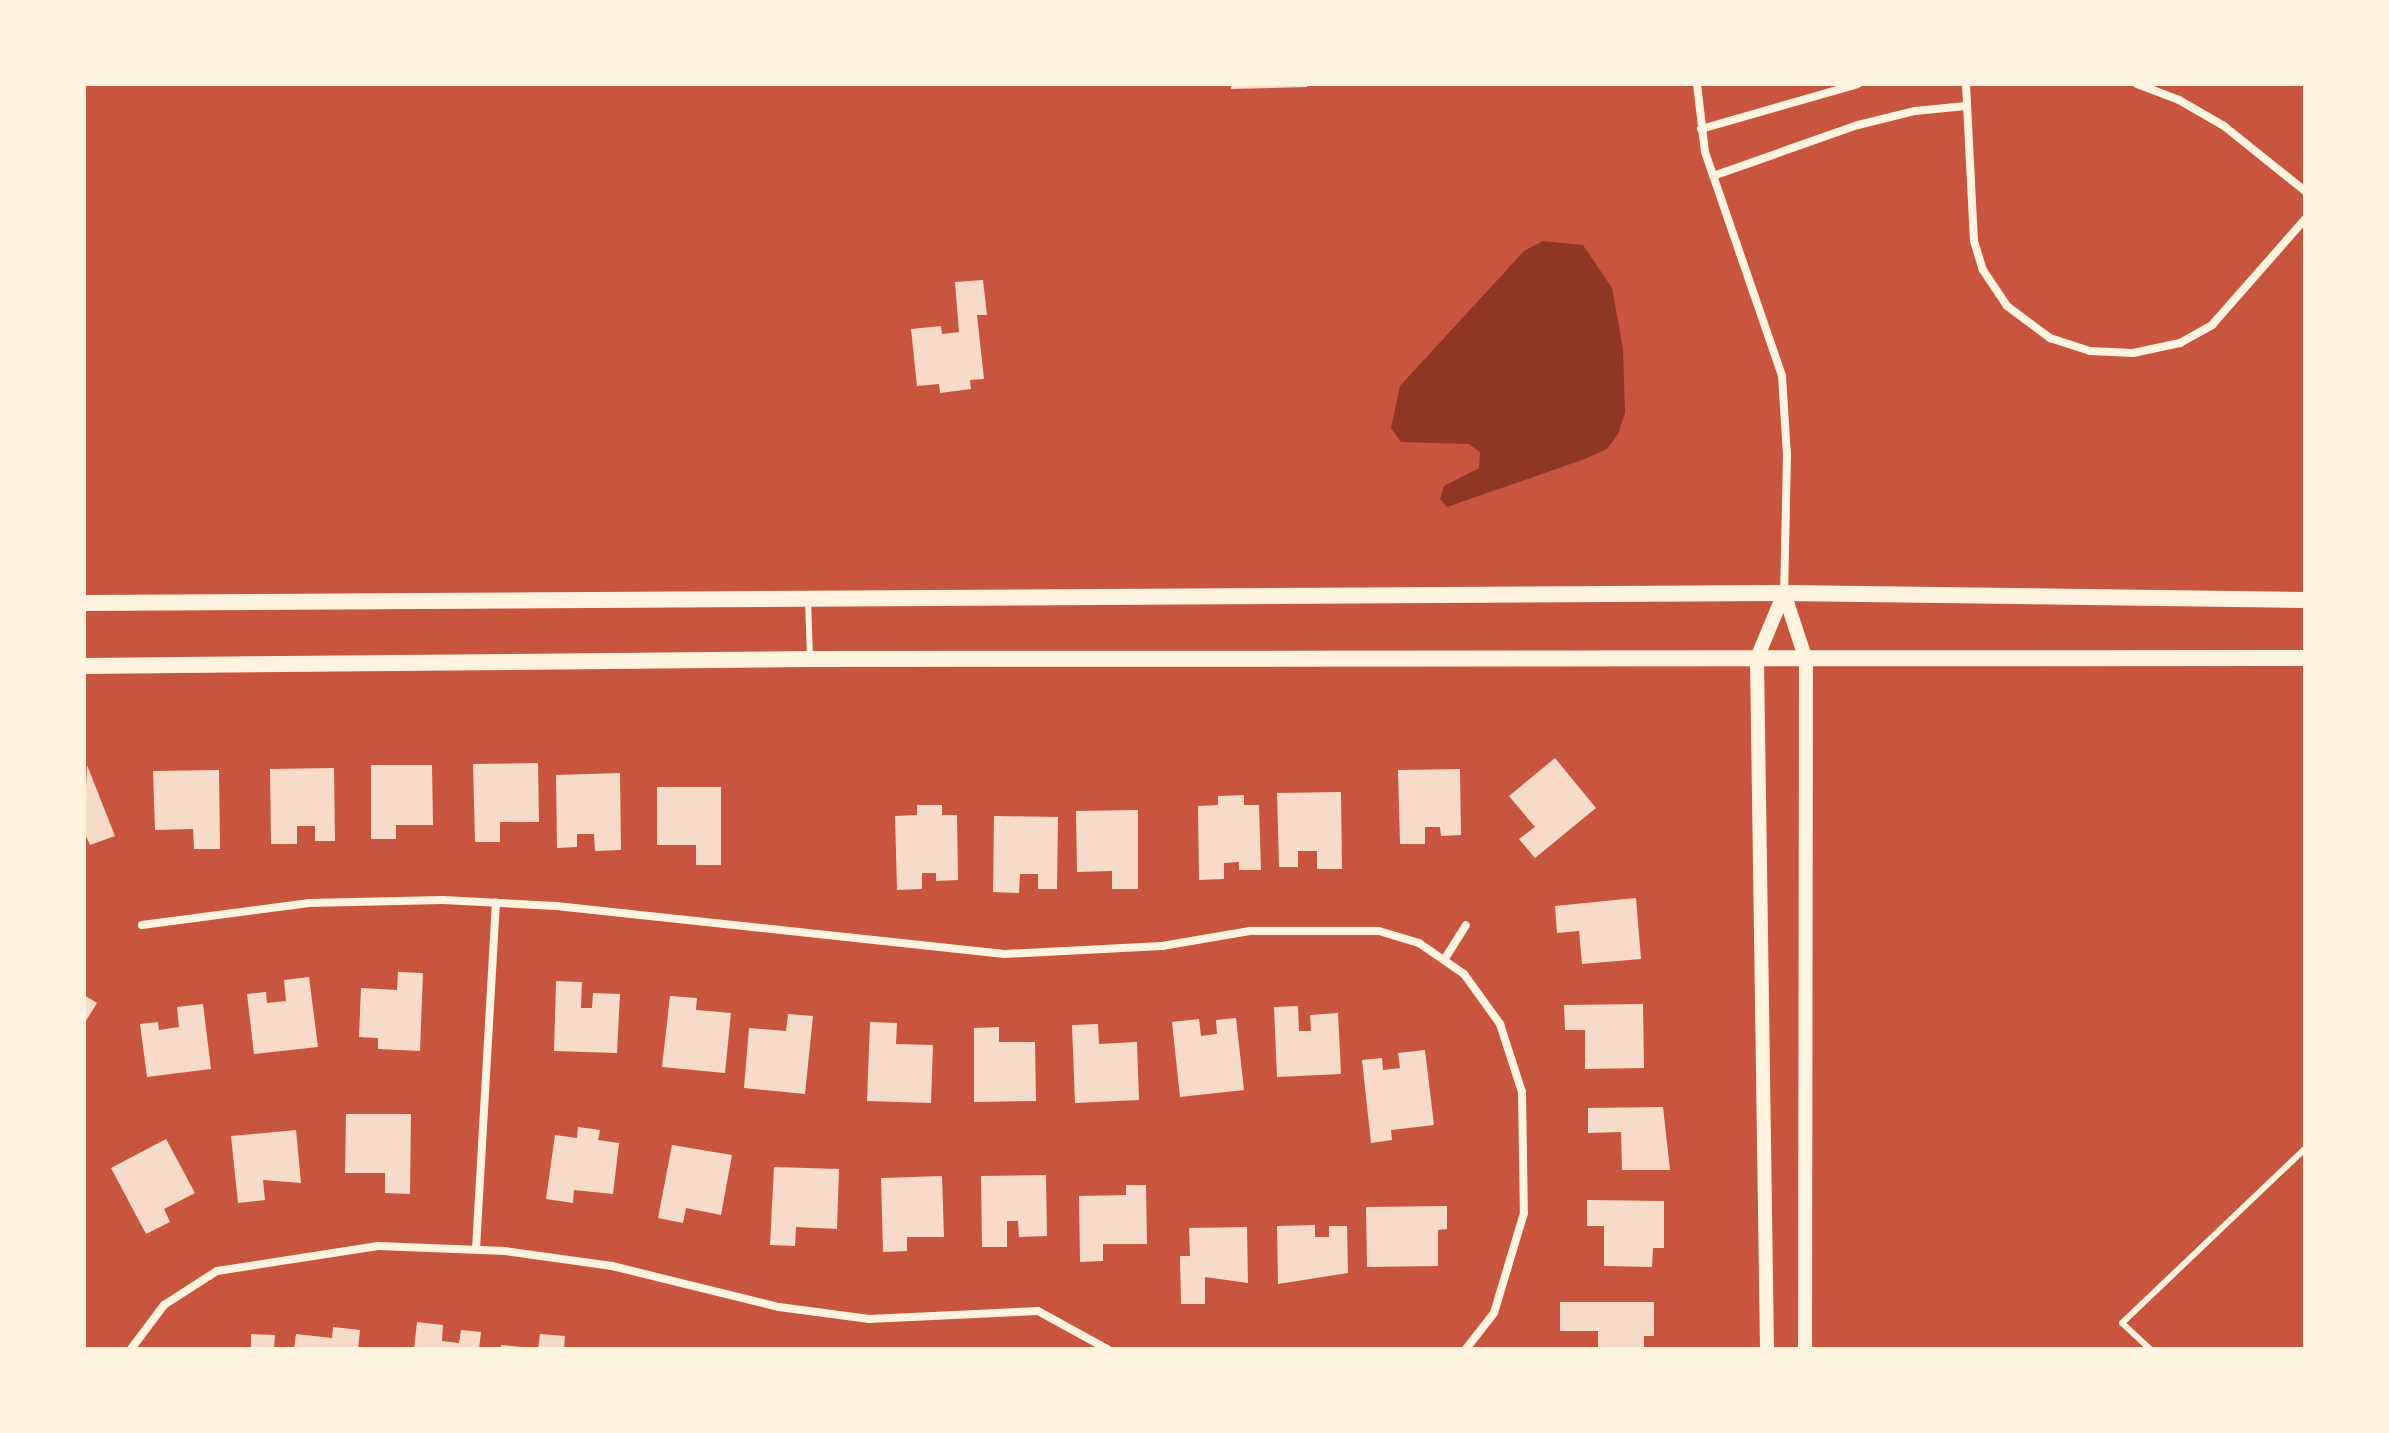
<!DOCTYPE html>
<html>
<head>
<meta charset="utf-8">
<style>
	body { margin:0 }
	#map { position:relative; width:2389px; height:1433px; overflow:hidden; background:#c8553d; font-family:"Fira Sans",sans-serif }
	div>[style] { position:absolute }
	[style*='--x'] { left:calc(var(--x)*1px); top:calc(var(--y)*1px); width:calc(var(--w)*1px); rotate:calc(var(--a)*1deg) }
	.water>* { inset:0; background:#8f3625 }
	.building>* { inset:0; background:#f7dbc8 }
	.service>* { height:6px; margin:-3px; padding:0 3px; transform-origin:3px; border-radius:3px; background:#fff3e0 }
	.minor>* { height:8px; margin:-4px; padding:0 4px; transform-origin:4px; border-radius:4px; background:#fff3e0 }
	.tertiary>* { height:14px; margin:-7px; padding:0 7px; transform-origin:7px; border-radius:7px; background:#fff3e0 }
	.secondary>* { height:16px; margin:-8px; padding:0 8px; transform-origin:8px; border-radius:8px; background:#fff3e0 }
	span { translate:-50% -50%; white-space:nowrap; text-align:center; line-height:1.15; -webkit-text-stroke:6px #fff3e0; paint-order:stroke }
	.frame { position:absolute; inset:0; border:86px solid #fff3e0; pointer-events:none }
</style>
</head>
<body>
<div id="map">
	<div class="water">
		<div style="clip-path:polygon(1543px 241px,1583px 245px,1612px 288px,1623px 349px,1625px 413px,1618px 434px,1607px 449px,1582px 460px,1447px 507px,1440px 499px,1444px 486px,1479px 468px,1480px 452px,1469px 444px,1401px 442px,1391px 428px,1400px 386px,1524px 251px)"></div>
	</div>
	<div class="building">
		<div style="clip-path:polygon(1231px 84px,1307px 84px,1307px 87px,1231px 89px)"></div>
		<div style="clip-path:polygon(983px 280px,987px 315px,977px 315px,984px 379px,970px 380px,971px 389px,940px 393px,939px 384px,917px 386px,911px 329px,941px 326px,942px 334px,959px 332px,955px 282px)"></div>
		<div style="clip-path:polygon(1555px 758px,1596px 808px,1535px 858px,1519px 839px,1535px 827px,1509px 796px)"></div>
		<div style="clip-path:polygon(538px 763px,539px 822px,500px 822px,500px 842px,475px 842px,473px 764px)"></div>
		<div style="clip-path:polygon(87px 765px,115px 836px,90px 845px,84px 832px)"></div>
		<div style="clip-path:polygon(371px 765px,432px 765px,433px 825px,396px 825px,396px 839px,371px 839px)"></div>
		<div style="clip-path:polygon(334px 768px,335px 841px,315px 841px,315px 826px,297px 826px,297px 844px,271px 844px,270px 769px)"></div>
		<div style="clip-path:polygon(1460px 769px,1461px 835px,1441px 836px,1440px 827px,1425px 827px,1425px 844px,1400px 844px,1398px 770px)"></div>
		<div style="clip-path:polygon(219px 770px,220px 849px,194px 849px,193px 829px,155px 830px,153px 771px)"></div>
		<div style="clip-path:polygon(620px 773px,621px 850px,595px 851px,594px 834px,577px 834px,577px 847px,557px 848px,556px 775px)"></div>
		<div style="clip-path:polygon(657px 787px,721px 787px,721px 865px,696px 865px,696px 845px,657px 845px)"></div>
		<div style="clip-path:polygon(1341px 792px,1342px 869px,1317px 869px,1317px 851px,1298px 851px,1298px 867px,1279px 867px,1277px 793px)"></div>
		<div style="clip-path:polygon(1244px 795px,1244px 805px,1259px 805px,1261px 870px,1239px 870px,1239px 862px,1224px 863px,1224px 879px,1199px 880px,1198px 806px,1218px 805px,1218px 796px)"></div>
		<div style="clip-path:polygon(917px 805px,942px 805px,942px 815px,957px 815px,958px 880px,936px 881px,936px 873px,922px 873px,922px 889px,897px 890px,895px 816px,917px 815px)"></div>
		<div style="clip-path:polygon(1138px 810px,1138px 889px,1112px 889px,1112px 871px,1077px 872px,1076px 811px)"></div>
		<div style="clip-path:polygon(994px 816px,1058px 817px,1057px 889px,1038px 889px,1038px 874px,1020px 874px,1019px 893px,993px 892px)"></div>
		<div style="clip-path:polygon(1636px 898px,1641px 959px,1582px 964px,1579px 931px,1557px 933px,1555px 906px)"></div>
		<div style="clip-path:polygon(398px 972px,423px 973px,420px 1051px,378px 1049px,378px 1038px,359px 1037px,361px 988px,397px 990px)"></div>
		<div style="clip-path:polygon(309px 977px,318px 1047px,254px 1054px,247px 994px,266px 992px,267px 1003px,286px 1001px,284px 980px)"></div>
		<div style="clip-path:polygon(556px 981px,582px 982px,581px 1008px,592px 1008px,593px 993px,620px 994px,617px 1053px,554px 1051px)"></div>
		<div style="clip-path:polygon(84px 995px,97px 1003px,84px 1024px)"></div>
		<div style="clip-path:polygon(670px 996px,697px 998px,696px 1010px,731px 1013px,725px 1073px,662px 1067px)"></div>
		<div style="clip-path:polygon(203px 1004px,211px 1069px,147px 1077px,140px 1024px,158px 1022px,159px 1030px,179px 1027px,177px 1007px)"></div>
		<div style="clip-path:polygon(1643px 1004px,1644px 1068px,1585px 1069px,1585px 1030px,1565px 1030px,1564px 1005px)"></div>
		<div style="clip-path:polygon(1298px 1006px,1299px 1031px,1311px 1031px,1310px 1015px,1338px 1013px,1341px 1074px,1277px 1077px,1274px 1007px)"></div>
		<div style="clip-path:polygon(788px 1014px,813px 1016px,805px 1094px,744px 1088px,749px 1028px,786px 1031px)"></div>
		<div style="clip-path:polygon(1236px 1018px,1244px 1090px,1180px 1097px,1172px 1022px,1199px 1019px,1201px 1036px,1217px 1034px,1216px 1020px)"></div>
		<div style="clip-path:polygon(870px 1022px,897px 1023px,896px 1044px,933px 1045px,931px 1103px,867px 1101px)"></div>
		<div style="clip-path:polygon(1098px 1024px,1099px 1044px,1137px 1042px,1139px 1100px,1075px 1103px,1072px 1025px)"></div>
		<div style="clip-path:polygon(999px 1027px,999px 1042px,1035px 1042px,1036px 1101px,974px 1102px,974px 1028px)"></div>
		<div style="clip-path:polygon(1425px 1050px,1434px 1125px,1391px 1130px,1392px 1140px,1371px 1143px,1362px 1060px,1382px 1058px,1383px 1070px,1400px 1068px,1398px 1053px)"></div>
		<div style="clip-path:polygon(1663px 1107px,1670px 1170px,1622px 1170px,1621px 1132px,1588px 1133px,1588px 1108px)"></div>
		<div style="clip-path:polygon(346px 1114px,411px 1114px,410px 1194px,385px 1193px,385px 1173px,345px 1173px)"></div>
		<div style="clip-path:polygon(578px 1127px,600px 1130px,598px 1140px,619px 1143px,613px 1194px,574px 1190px,573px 1203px,546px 1199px,555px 1135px,577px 1138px)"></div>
		<div style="clip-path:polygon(296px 1130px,301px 1183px,263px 1180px,265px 1200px,238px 1203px,231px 1136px)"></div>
		<div style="clip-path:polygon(166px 1139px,195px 1193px,164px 1209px,170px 1222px,146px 1234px,111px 1168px)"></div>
		<div style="clip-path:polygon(672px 1145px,732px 1155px,721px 1215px,686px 1208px,683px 1223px,658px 1218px)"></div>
		<div style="clip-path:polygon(774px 1167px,839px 1169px,837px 1229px,796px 1227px,795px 1246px,770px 1245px)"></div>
		<div style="clip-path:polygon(1046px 1175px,1047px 1236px,1019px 1237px,1018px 1221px,1007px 1221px,1007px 1247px,982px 1247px,981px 1176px)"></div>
		<div style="clip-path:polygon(942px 1176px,944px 1237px,907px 1237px,907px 1251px,883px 1252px,881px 1178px)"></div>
		<div style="clip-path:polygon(1126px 1185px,1146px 1185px,1147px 1244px,1103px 1244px,1103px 1261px,1080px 1262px,1079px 1196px,1126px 1195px)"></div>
		<div style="clip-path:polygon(1587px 1200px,1664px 1201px,1664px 1248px,1653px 1248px,1652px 1267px,1604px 1266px,1604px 1226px,1587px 1226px)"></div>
		<div style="clip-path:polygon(1447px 1206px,1447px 1229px,1438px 1230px,1438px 1266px,1367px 1267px,1366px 1207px)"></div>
		<div style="clip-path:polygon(1315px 1225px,1315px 1237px,1329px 1237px,1329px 1226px,1347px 1226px,1348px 1273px,1278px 1284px,1277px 1226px)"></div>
		<div style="clip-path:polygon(1247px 1227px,1248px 1283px,1205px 1277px,1205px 1304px,1181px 1304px,1180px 1256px,1190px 1256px,1189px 1228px)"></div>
		<div style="clip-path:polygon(1560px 1302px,1654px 1302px,1654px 1336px,1644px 1336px,1644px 1349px,1598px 1349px,1598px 1331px,1560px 1331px)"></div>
		<div style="clip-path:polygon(417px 1322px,443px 1325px,442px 1341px,459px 1343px,461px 1330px,481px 1332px,479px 1349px,414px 1349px)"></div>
		<div style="clip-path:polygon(333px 1327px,360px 1330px,358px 1349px,294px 1349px,296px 1334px,332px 1338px)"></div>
		<div style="clip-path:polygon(251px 1334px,275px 1335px,274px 1349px,251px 1349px)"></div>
		<div style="clip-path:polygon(540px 1334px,565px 1336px,564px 1349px,538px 1349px)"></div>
		<div style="clip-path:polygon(501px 1345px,523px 1347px,523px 1349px,501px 1349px)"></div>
	</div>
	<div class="service">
		<div style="--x:808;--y:600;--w:57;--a:88"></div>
		<div style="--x:2150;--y:1349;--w:38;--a:-137"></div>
		<div style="--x:2122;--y:1323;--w:253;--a:-43.6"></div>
	</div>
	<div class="minor">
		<div style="--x:1697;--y:84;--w:68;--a:83.3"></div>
		<div style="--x:1705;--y:152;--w:237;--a:71"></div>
		<div style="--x:1782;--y:376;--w:79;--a:86.4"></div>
		<div style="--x:1787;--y:455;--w:138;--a:91.2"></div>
		<div style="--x:1966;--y:84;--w:157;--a:87.1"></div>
		<div style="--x:1974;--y:241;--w:30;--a:73"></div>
		<div style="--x:1983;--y:270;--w:43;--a:56.3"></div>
		<div style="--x:2007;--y:306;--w:54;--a:36.7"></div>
		<div style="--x:2050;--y:338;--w:42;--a:18"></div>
		<div style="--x:2090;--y:351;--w:43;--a:2.7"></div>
		<div style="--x:2133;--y:353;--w:48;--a:-12"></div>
		<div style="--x:2180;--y:343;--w:37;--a:-29"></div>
		<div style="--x:2212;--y:325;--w:141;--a:-48.7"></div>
		<div style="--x:2137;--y:84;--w:45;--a:20.9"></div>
		<div style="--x:2179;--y:100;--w:52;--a:30"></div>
		<div style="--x:2224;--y:126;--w:104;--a:38.7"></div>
		<div style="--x:1701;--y:129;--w:163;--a:-16"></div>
		<div style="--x:1713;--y:176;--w:154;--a:-19.4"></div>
		<div style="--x:1858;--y:125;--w:59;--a:-13.8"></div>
		<div style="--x:1915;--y:111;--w:51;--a:-5.6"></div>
		<div style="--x:142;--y:925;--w:167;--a:-7.5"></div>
		<div style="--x:308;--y:903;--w:135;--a:-1.3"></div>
		<div style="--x:443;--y:900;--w:113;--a:3"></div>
		<div style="--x:556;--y:906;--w:451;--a:6.1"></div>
		<div style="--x:1004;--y:954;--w:158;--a:-2.9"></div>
		<div style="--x:1162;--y:946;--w:89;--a:-9.7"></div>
		<div style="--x:1250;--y:931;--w:129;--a:0"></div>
		<div style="--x:1379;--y:931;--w:42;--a:16.7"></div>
		<div style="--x:1419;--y:943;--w:55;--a:34.6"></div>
		<div style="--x:1464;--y:974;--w:62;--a:54.2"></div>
		<div style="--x:1500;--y:1024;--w:71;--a:72.1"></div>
		<div style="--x:1522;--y:1092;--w:121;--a:89.1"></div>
		<div style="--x:1524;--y:1213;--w:104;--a:106.7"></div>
		<div style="--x:1494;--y:1313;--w:46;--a:127.9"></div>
		<div style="--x:1444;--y:960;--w:41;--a:-57.8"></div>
		<div style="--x:476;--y:1249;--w:347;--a:-86.7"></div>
		<div style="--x:131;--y:1349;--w:55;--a:-53.1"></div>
		<div style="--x:164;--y:1305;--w:63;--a:-32.7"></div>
		<div style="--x:217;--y:1271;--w:163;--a:-8.8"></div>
		<div style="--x:378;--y:1246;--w:127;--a:2.3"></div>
		<div style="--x:505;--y:1251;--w:108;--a:8"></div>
		<div style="--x:612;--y:1266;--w:172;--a:13.8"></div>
		<div style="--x:779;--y:1307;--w:91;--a:7.6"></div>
		<div style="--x:869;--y:1319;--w:169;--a:-2.7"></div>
		<div style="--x:1038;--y:1311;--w:79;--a:28.8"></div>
	</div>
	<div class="tertiary">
		<div style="--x:1784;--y:593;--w:71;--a:71.8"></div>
		<div style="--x:1806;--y:660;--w:689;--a:90.08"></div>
		<div style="--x:1767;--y:1349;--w:691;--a:-90.83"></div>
		<div style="--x:1757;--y:658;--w:70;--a:-67.4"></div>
	</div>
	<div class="secondary">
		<div style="--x:84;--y:603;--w:1700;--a:-0.34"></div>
		<div style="--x:1784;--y:593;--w:521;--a:0.77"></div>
		<div style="--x:84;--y:666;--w:726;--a:-0.55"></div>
		<div style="--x:810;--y:659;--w:1495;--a:-0.04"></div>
	</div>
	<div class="frame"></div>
</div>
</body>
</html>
